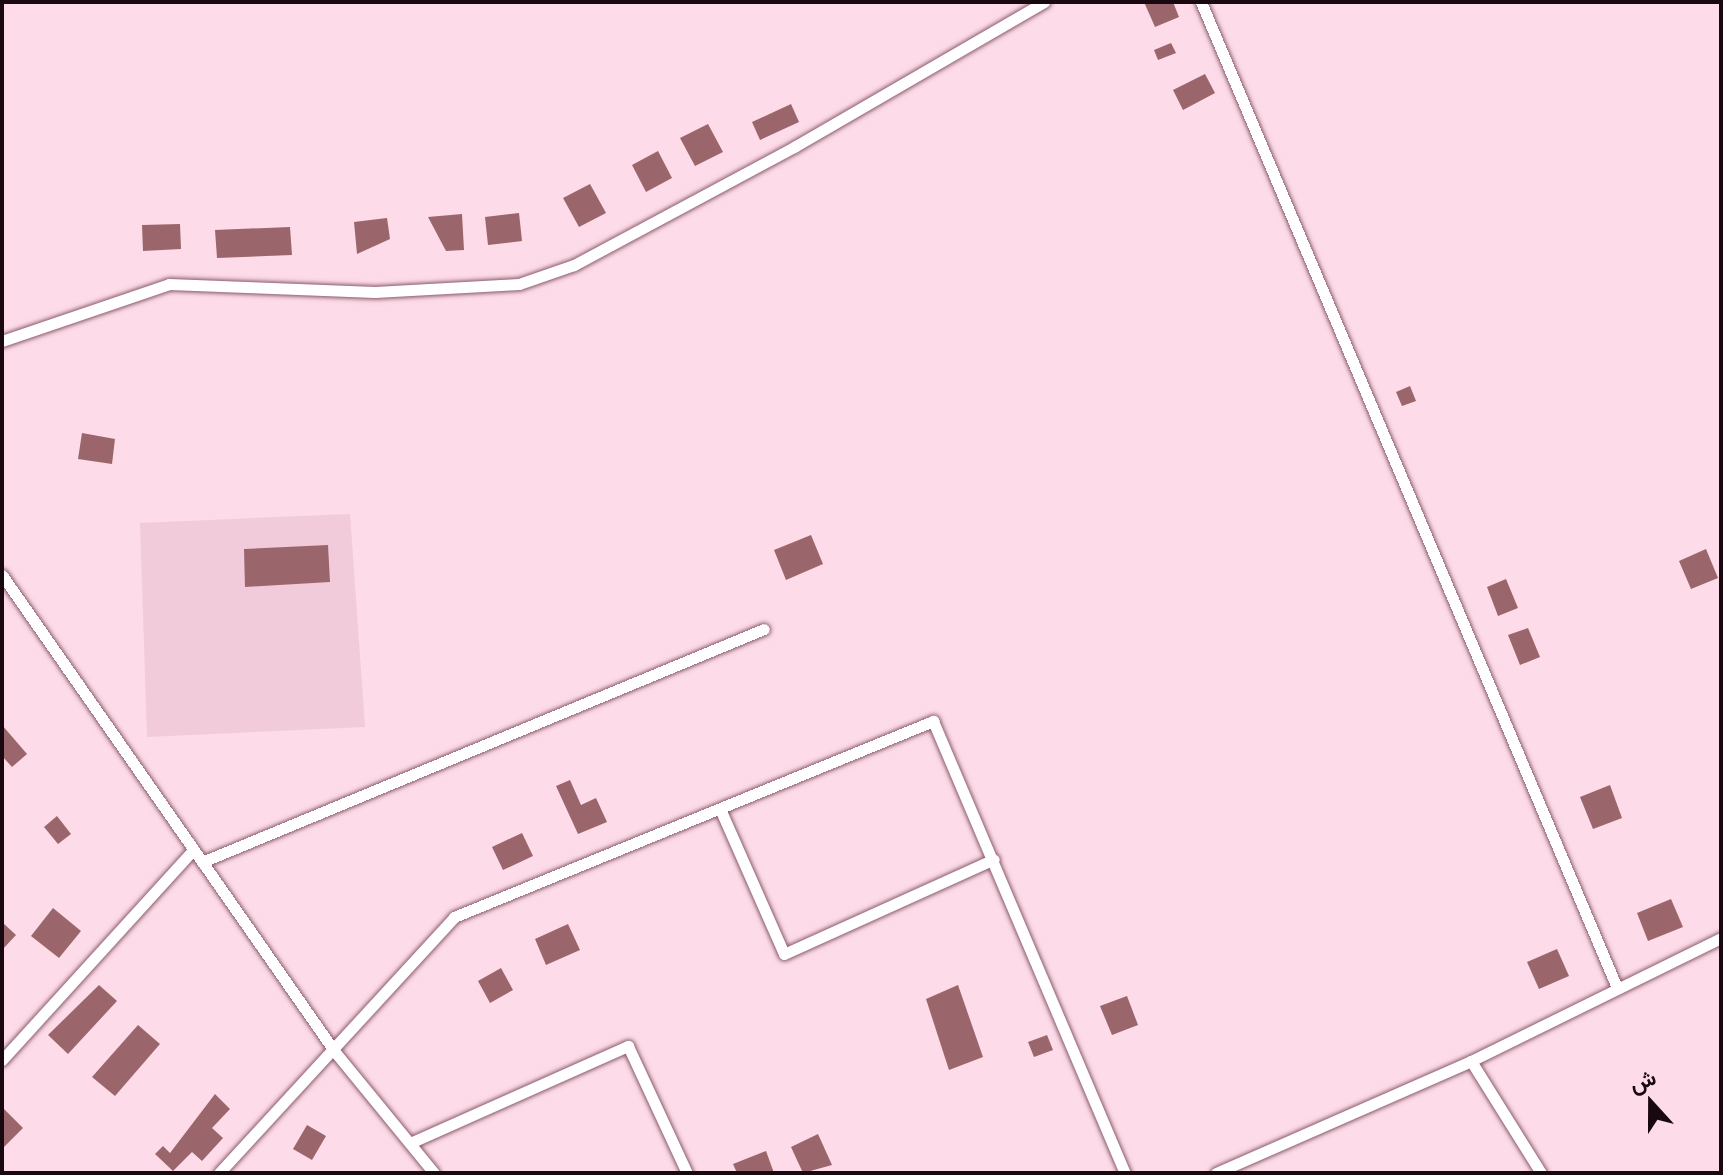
<!DOCTYPE html>
<html>
<head>
<meta charset="utf-8">
<style>
	body { margin:0 }
	#map { position:relative; width:1723px; height:1175px; overflow:hidden; background:#fddbe8; font-family:"PT Sans",Vazirmatn,sans-serif }
	div>[style] { position:absolute }
	[style*='--x'] { left:calc(var(--x)*1px); top:calc(var(--y)*1px); width:calc(var(--w)*1px); rotate:calc(var(--a)*1deg) }
	.built>* { inset:0; background:#f1cbda }
	.building>* { inset:0; background:#9a666b }
	.roads { filter:drop-shadow(0 0 2px #8b5b6f) drop-shadow(0 0 2px #8b5b6f) }
	.minor>* { height:11px; margin:-5.5px; padding:0 5.5px; transform-origin:5.5px; border-radius:5.5px; background:#fff }
	span { translate:-50% -50%; white-space:nowrap; text-align:center; line-height:1.15; -webkit-text-stroke:7px #fddbe8; paint-order:stroke }
	.frame { position:absolute; inset:0; border:4px solid #1a0810; pointer-events:none }
	.north { position:absolute; left:1611px; top:1063px; width:80px; height:80px; -webkit-text-stroke:6px #fddbe8; paint-order:stroke; rotate:339deg; font-size:22px; font-weight:700; line-height:32px; text-align:center; color:#1a0810 }
	.north::after { content:''; display:block; margin:auto; width:28px; height:36px; background:#1a0810; clip-path:polygon(50% 0,100% 100%,50% 72%,0 100%) }
</style>
</head>
<body>
<div id="map">
	<div class="built">
		<div style="clip-path:polygon(350px 514px,365px 727px,147px 737px,140px 523px)"></div>
	</div>
	<div class="building">
		<div style="clip-path:polygon(1144px 2px,1173px 2px,1179px 17px,1155px 27px)"></div>
		<div style="clip-path:polygon(1171px 43px,1176px 53px,1158px 60px,1154px 50px)"></div>
		<div style="clip-path:polygon(1205px 74px,1215px 93px,1183px 110px,1173px 90px)"></div>
		<div style="clip-path:polygon(791px 104px,799px 122px,760px 140px,752px 122px)"></div>
		<div style="clip-path:polygon(708px 124px,723px 152px,695px 166px,680px 138px)"></div>
		<div style="clip-path:polygon(658px 151px,672px 178px,646px 192px,632px 165px)"></div>
		<div style="clip-path:polygon(590px 184px,606px 213px,579px 227px,563px 198px)"></div>
		<div style="clip-path:polygon(519px 213px,522px 241px,488px 245px,485px 217px)"></div>
		<div style="clip-path:polygon(462px 214px,464px 250px,446px 251px,428px 217px)"></div>
		<div style="clip-path:polygon(387px 218px,390px 239px,357px 254px,354px 222px)"></div>
		<div style="clip-path:polygon(180px 224px,181px 249px,143px 251px,142px 225px)"></div>
		<div style="clip-path:polygon(290px 227px,292px 255px,217px 258px,215px 230px)"></div>
		<div style="clip-path:polygon(1410px 386px,1416px 401px,1402px 406px,1396px 392px)"></div>
		<div style="clip-path:polygon(82px 433px,115px 439px,112px 464px,78px 459px)"></div>
		<div style="clip-path:polygon(811px 535px,823px 564px,786px 580px,774px 550px)"></div>
		<div style="clip-path:polygon(328px 545px,330px 582px,245px 587px,244px 549px)"></div>
		<div style="clip-path:polygon(1706px 549px,1718px 578px,1691px 589px,1679px 561px)"></div>
		<div style="clip-path:polygon(1506px 579px,1518px 608px,1498px 616px,1487px 587px)"></div>
		<div style="clip-path:polygon(1528px 628px,1540px 657px,1520px 665px,1508px 635px)"></div>
		<div style="clip-path:polygon(2px 725px,27px 754px,12px 767px,2px 756px)"></div>
		<div style="clip-path:polygon(570px 780px,581px 805px,596px 798px,607px 822px,578px 834px,556px 786px)"></div>
		<div style="clip-path:polygon(1610px 785px,1622px 818px,1593px 829px,1580px 797px)"></div>
		<div style="clip-path:polygon(57px 816px,71px 834px,58px 844px,44px 827px)"></div>
		<div style="clip-path:polygon(522px 833px,533px 856px,503px 870px,492px 847px)"></div>
		<div style="clip-path:polygon(1671px 899px,1683px 927px,1648px 941px,1637px 913px)"></div>
		<div style="clip-path:polygon(53px 908px,81px 931px,59px 958px,31px 936px)"></div>
		<div style="clip-path:polygon(2px 922px,16px 935px,2px 950px)"></div>
		<div style="clip-path:polygon(568px 924px,580px 950px,546px 965px,535px 939px)"></div>
		<div style="clip-path:polygon(1557px 949px,1569px 976px,1539px 989px,1527px 962px)"></div>
		<div style="clip-path:polygon(501px 968px,513px 990px,490px 1003px,478px 981px)"></div>
		<div style="clip-path:polygon(99px 985px,117px 1001px,68px 1054px,48px 1035px)"></div>
		<div style="clip-path:polygon(958px 985px,983px 1057px,949px 1070px,926px 999px)"></div>
		<div style="clip-path:polygon(1127px 996px,1138px 1025px,1112px 1035px,1100px 1006px)"></div>
		<div style="clip-path:polygon(138px 1025px,160px 1044px,115px 1096px,92px 1077px)"></div>
		<div style="clip-path:polygon(1047px 1035px,1053px 1050px,1034px 1057px,1028px 1042px)"></div>
		<div style="clip-path:polygon(215px 1094px,230px 1109px,212px 1128px,223px 1138px,202px 1161px,192px 1152px,173px 1171px,155px 1154px,163px 1146px,170px 1153px)"></div>
		<div style="clip-path:polygon(2px 1107px,23px 1128px,2px 1149px)"></div>
		<div style="clip-path:polygon(307px 1125px,326px 1136px,312px 1160px,293px 1149px)"></div>
		<div style="clip-path:polygon(818px 1134px,832px 1165px,803px 1173px,791px 1147px)"></div>
		<div style="clip-path:polygon(766px 1151px,774px 1173px,737px 1173px,733px 1164px)"></div>
	</div>
	<div class="roads">
		<div class="minor">
			<div style="--x:1201;--y:2;--w:1070;--a:67.12"></div>
			<div style="--x:2;--y:341;--w:176;--a:-18.8"></div>
			<div style="--x:169;--y:284;--w:206;--a:2.2"></div>
			<div style="--x:375;--y:292;--w:144;--a:-3.2"></div>
			<div style="--x:519;--y:284;--w:58;--a:-19.1"></div>
			<div style="--x:574;--y:265;--w:250;--a:-28.2"></div>
			<div style="--x:794;--y:147;--w:289;--a:-30.1"></div>
			<div style="--x:2;--y:575;--w:582;--a:55.08"></div>
			<div style="--x:335;--y:1052;--w:156;--a:50.7"></div>
			<div style="--x:721;--y:811;--w:156;--a:66.2"></div>
			<div style="--x:784;--y:954;--w:230;--a:-24.3"></div>
			<div style="--x:202;--y:862;--w:608;--a:-22.52"></div>
			<div style="--x:2;--y:1060;--w:284;--a:-47.7"></div>
			<div style="--x:1471;--y:1061;--w:132;--a:58"></div>
			<div style="--x:410;--y:1143;--w:239;--a:-24"></div>
			<div style="--x:628;--y:1046;--w:140;--a:65.1"></div>
			<div style="--x:219;--y:1173;--w:348;--a:-47.4"></div>
			<div style="--x:454;--y:917;--w:518;--a:-22.25"></div>
			<div style="--x:933;--y:721;--w:491;--a:67"></div>
			<div style="--x:1216;--y:1173;--w:279;--a:-23.7"></div>
			<div style="--x:1471;--y:1061;--w:279;--a:-26.2"></div>
		</div>
	</div>
	<div class="frame"></div>
	<div class="north">ش</div>
</div>
</body>
</html>
